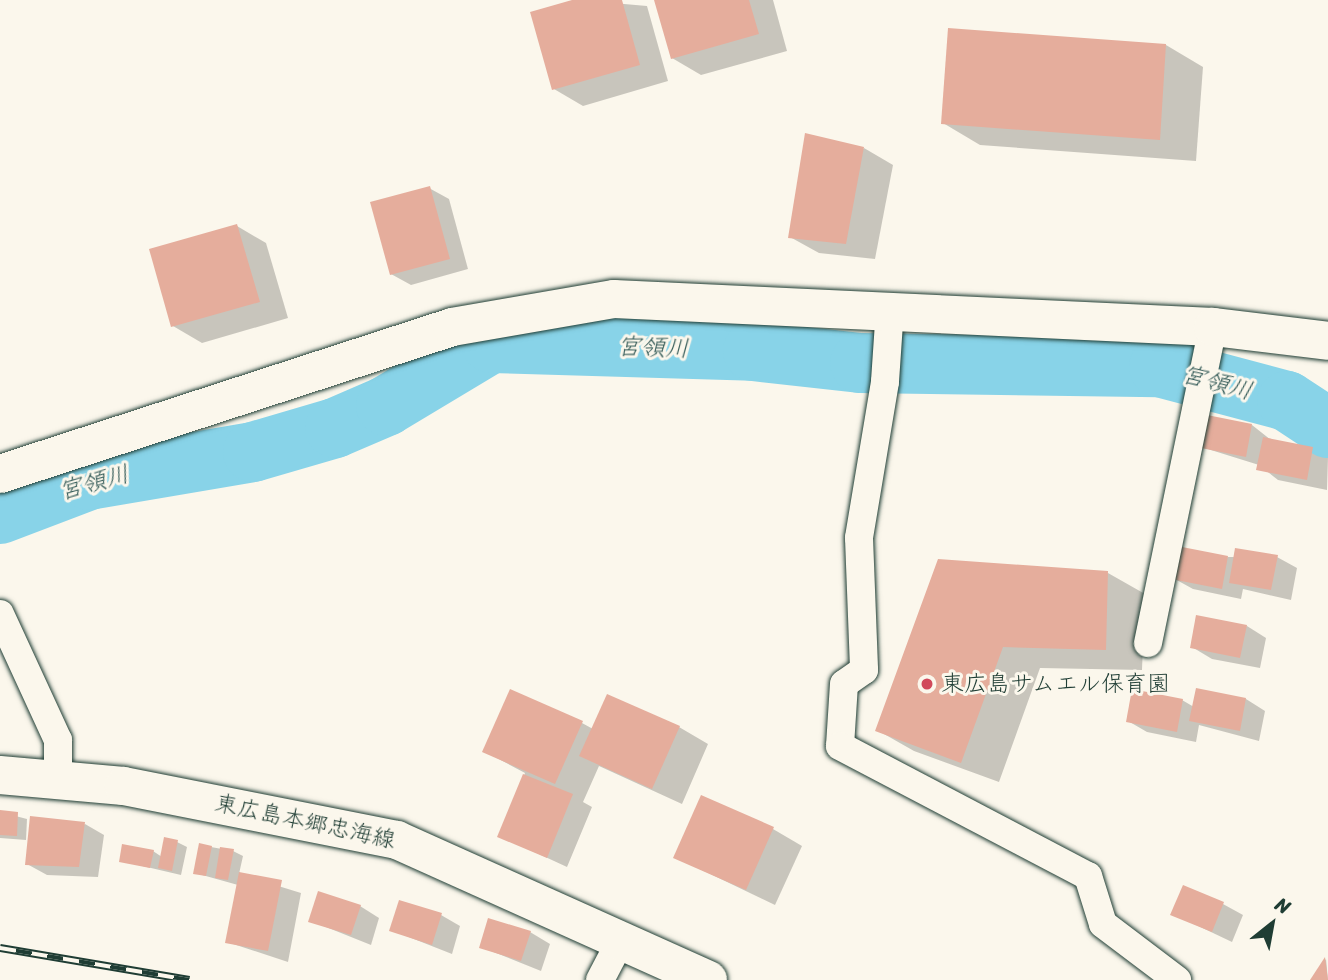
<!DOCTYPE html>
<html>
<head>
<meta charset="utf-8">
<style>
	body { margin:0 }
	#map { position:relative; width:1328px; height:980px; overflow:hidden; background:#fbf7ec; font-family:Sriracha,"Klee One",sans-serif }
	div>[style] { position:absolute }
	[style*='--x'] { left:calc(var(--x)*1px); top:calc(var(--y)*1px); width:calc(var(--w)*1px); rotate:calc(var(--a)*1deg) }
	.shadow>* { inset:0; background:#0003 }
	.river>* { height:60px; margin:-30px; padding:0 30px; transform-origin:30px; border-radius:30px; background:#88d3e8 }
	.building>* { inset:0; background:#e5ad9c }
	.roads { filter:drop-shadow(0 0 2px #1f3d34) drop-shadow(0 0 2px #1f3d34) }
	.street>* { height:28px; margin:-14px; padding:0 14px; transform-origin:14px; border-radius:14px; background:#fbf7ec }
	.secondary>* { height:38px; margin:-19px; padding:0 19px; transform-origin:19px; border-radius:19px; background:#fbf7ec }
	.primary>* { height:38px; margin:-19px; padding:0 19px; transform-origin:19px; border-radius:19px; background:#fbf7ec }
	.rail>* { height:8px; margin-top:-4px; transform-origin:0; background:repeating-linear-gradient(90deg,#fbf7ec 0 16px,#1f3d34 0 32px); box-sizing:border-box; border-block:2px solid #1f3d34 }
	.dots>* { width:19px; height:19px; translate:-50% -50%; box-sizing:border-box; border:4px solid #fbf7ec; border-radius:50% }
	span { translate:-50% -50%; white-space:nowrap; text-align:center; line-height:1.15; -webkit-text-stroke:6px #fbf7ec; paint-order:stroke }
	.poi-label { font-size:23px; color:#1f3d34 }
	.left { translate:0 -50%; text-align:left }
	.street-label { font-size:23px; color:#1f3d34 }
	.water-label { font-size:24px; color:#345b58; font-style:italic }
	.north { position:absolute; left:1237px; top:889px; width:70px; height:70px; -webkit-text-stroke:5px #fbf7ec; paint-order:stroke; rotate:31deg; font-size:19px; font-weight:700; line-height:28px; text-align:center; color:#1f3d34 }
	.north::after { content:''; display:block; margin:auto; width:24px; height:32px; background:#1f3d34; clip-path:polygon(50% 0,100% 100%,50% 72%,0 100%) }
</style>
</head>
<body>
<div id="map">
	<div class="shadow">
		<div style="clip-path:polygon(579px 0,647px 6px,668px 81px,583px 106px,554px 89px)"></div>
		<div style="clip-path:polygon(656px 0,773px 0,787px 51px,701px 75px,672px 58px)"></div>
		<div style="clip-path:polygon(1166px 45px,1203px 67px,1196px 161px,980px 145px,943px 123px)"></div>
		<div style="clip-path:polygon(864px 148px,893px 165px,875px 259px,819px 253px,790px 237px)"></div>
		<div style="clip-path:polygon(429px 188px,449px 199px,468px 269px,411px 285px,391px 274px)"></div>
		<div style="clip-path:polygon(237px 226px,266px 243px,288px 318px,202px 343px,173px 326px)"></div>
		<div style="clip-path:polygon(1252px 425px,1271px 440px,1328px 457px,1327px 490px,1278px 480px,1259px 465px,1198px 446px)"></div>
		<div style="clip-path:polygon(1228px 557px,1277px 557px,1297px 568px,1291px 600px,1243px 589px,1241px 599px,1193px 589px,1173px 578px)"></div>
		<div style="clip-path:polygon(1108px 573px,1145px 594px,1142px 670px,1040px 668px,999px 782px,914px 751px,877px 730px)"></div>
		<div style="clip-path:polygon(1247px 626px,1266px 638px,1260px 668px,1212px 659px,1192px 647px)"></div>
		<div style="clip-path:polygon(1246px 699px,1265px 711px,1259px 741px,1199px 725px,1196px 742px,1147px 732px,1128px 721px,1182px 700px,1194px 707px)"></div>
		<div style="clip-path:polygon(582px 723px,593px 729px,679px 727px,708px 744px,682px 804px,599px 766px,583px 802px,592px 807px,567px 867px,500px 836px,525px 773px,484px 751px)"></div>
		<div style="clip-path:polygon(0 812px,27px 819px,26px 840px,0 838px)"></div>
		<div style="clip-path:polygon(85px 824px,104px 835px,98px 877px,47px 875px,27px 864px)"></div>
		<div style="clip-path:polygon(773px 829px,802px 846px,775px 905px,675px 857px)"></div>
		<div style="clip-path:polygon(177px 842px,187px 847px,181px 875px,121px 861px,153px 851px,162px 857px)"></div>
		<div style="clip-path:polygon(200px 845px,233px 851px,243px 856px,239px 874px,301px 893px,288px 962px,227px 942px,238px 885px,195px 873px)"></div>
		<div style="clip-path:polygon(1223px 904px,1243px 915px,1232px 942px,1173px 914px)"></div>
		<div style="clip-path:polygon(360px 906px,379px 918px,371px 945px,311px 921px)"></div>
		<div style="clip-path:polygon(441px 915px,460px 926px,452px 954px,391px 930px)"></div>
		<div style="clip-path:polygon(530px 932px,550px 944px,541px 971px,481px 947px)"></div>
		<div style="clip-path:polygon(1326px 959px,1328px 980px,1312px 980px)"></div>
	</div>
	<div class="river">
		<div style="--x:0;--y:514;--w:95;--a:-20.9"></div>
		<div style="--x:89;--y:480;--w:166;--a:-9.7"></div>
		<div style="--x:253;--y:452;--w:85;--a:-16.3"></div>
		<div style="--x:335;--y:428;--w:56;--a:-23.3"></div>
		<div style="--x:386;--y:406;--w:122;--a:-31"></div>
		<div style="--x:491;--y:343;--w:262;--a:1.7"></div>
		<div style="--x:753;--y:351;--w:108;--a:6.4"></div>
		<div style="--x:860;--y:363;--w:299;--a:0.8"></div>
		<div style="--x:1159;--y:367;--w:132;--a:14.9"></div>
		<div style="--x:1287;--y:401;--w:49;--a:33.4"></div>
	</div>
	<div class="building">
		<div style="clip-path:polygon(572px 0,622px 0,640px 65px,552px 90px,530px 12px)"></div>
		<div style="clip-path:polygon(654px 0,749px 0,759px 34px,671px 59px)"></div>
		<div style="clip-path:polygon(948px 28px,1166px 44px,1160px 140px,941px 124px)"></div>
		<div style="clip-path:polygon(805px 133px,864px 147px,846px 244px,788px 238px)"></div>
		<div style="clip-path:polygon(430px 186px,450px 259px,390px 275px,370px 202px)"></div>
		<div style="clip-path:polygon(237px 224px,260px 302px,171px 327px,149px 249px)"></div>
		<div style="clip-path:polygon(1202px 414px,1252px 424px,1246px 457px,1196px 447px)"></div>
		<div style="clip-path:polygon(1263px 437px,1313px 447px,1307px 480px,1256px 470px)"></div>
		<div style="clip-path:polygon(1177px 546px,1228px 556px,1222px 589px,1171px 579px)"></div>
		<div style="clip-path:polygon(1235px 548px,1278px 555px,1271px 590px,1229px 583px)"></div>
		<div style="clip-path:polygon(938px 559px,1108px 571px,1106px 650px,1003px 647px,961px 763px,875px 731px)"></div>
		<div style="clip-path:polygon(1196px 615px,1247px 625px,1240px 658px,1190px 648px)"></div>
		<div style="clip-path:polygon(1196px 688px,1246px 698px,1240px 731px,1189px 721px)"></div>
		<div style="clip-path:polygon(510px 689px,583px 721px,555px 784px,482px 752px)"></div>
		<div style="clip-path:polygon(1132px 689px,1183px 699px,1177px 732px,1126px 722px)"></div>
		<div style="clip-path:polygon(607px 694px,680px 726px,652px 789px,579px 756px)"></div>
		<div style="clip-path:polygon(523px 774px,573px 794px,547px 858px,497px 837px)"></div>
		<div style="clip-path:polygon(701px 795px,774px 827px,746px 890px,673px 858px)"></div>
		<div style="clip-path:polygon(0 810px,18px 812px,17px 836px,0 835px)"></div>
		<div style="clip-path:polygon(30px 816px,85px 822px,79px 867px,25px 865px)"></div>
		<div style="clip-path:polygon(164px 837px,178px 840px,172px 871px,158px 868px)"></div>
		<div style="clip-path:polygon(199px 843px,212px 846px,206px 876px,193px 874px)"></div>
		<div style="clip-path:polygon(122px 844px,154px 850px,150px 868px,119px 862px)"></div>
		<div style="clip-path:polygon(220px 847px,234px 849px,228px 880px,215px 878px)"></div>
		<div style="clip-path:polygon(239px 872px,282px 880px,268px 951px,225px 943px)"></div>
		<div style="clip-path:polygon(1183px 885px,1224px 902px,1212px 932px,1170px 915px)"></div>
		<div style="clip-path:polygon(318px 891px,361px 905px,351px 935px,308px 922px)"></div>
		<div style="clip-path:polygon(399px 900px,442px 913px,432px 945px,389px 931px)"></div>
		<div style="clip-path:polygon(488px 918px,531px 931px,521px 961px,479px 948px)"></div>
		<div style="clip-path:polygon(1325px 957px,1328px 980px,1310px 980px)"></div>
	</div>
	<div class="roads">
		<div class="street">
			<div style="--x:890;--y:308;--w:74;--a:93.9"></div>
			<div style="--x:885;--y:382;--w:158;--a:99.5"></div>
			<div style="--x:859;--y:538;--w:132;--a:87.8"></div>
			<div style="--x:864;--y:670;--w:24;--a:145"></div>
			<div style="--x:844;--y:684;--w:62;--a:93.7"></div>
			<div style="--x:840;--y:746;--w:280;--a:27.7"></div>
			<div style="--x:1088;--y:876;--w:50;--a:72.6"></div>
			<div style="--x:1103;--y:924;--w:93;--a:37.1"></div>
			<div style="--x:0;--y:614;--w:139;--a:65.3"></div>
			<div style="--x:58;--y:740;--w:39;--a:90"></div>
			<div style="--x:1148;--y:643;--w:323;--a:-78.4"></div>
			<div style="--x:600;--y:980;--w:47;--a:-62.4"></div>
		</div>
		<div class="secondary">
			<div style="--x:0;--y:474;--w:475;--a:-18"></div>
			<div style="--x:452;--y:327;--w:164;--a:-9.8"></div>
			<div style="--x:614;--y:299;--w:600;--a:2.68"></div>
			<div style="--x:1213;--y:327;--w:116;--a:6.9"></div>
		</div>
		<div class="primary">
			<div style="--x:0;--y:775;--w:124;--a:5.1"></div>
			<div style="--x:124;--y:786;--w:278;--a:11.2"></div>
			<div style="--x:397;--y:840;--w:341;--a:24.2"></div>
		</div>
	</div>
	<div class="rail">
		<div style="--x:0;--y:948;--w:192;--a:9.6"></div>
	</div>
	<div class="dots">
		<div style="left:927px;top:684px;background:#d1495b"></div>
	</div>
	<div class="poi-label">
		<span class="left" style="left:941px;top:684px">東広島サムエル保育園</span>
	</div>
	<div class="street-label">
		<span style="left:305px;top:822px;rotate:12deg">東広島本郷忠海線</span>
	</div>
	<div class="water-label">
		<span style="left:653px;top:348px;rotate:2deg">宮領川</span>
		<span style="left:1217px;top:383px;rotate:15deg">宮領川</span>
		<span style="left:94px;top:483px;rotate:-15deg">宮領川</span>
	</div>
	<div class="north">N</div>
</div>
</body>
</html>
